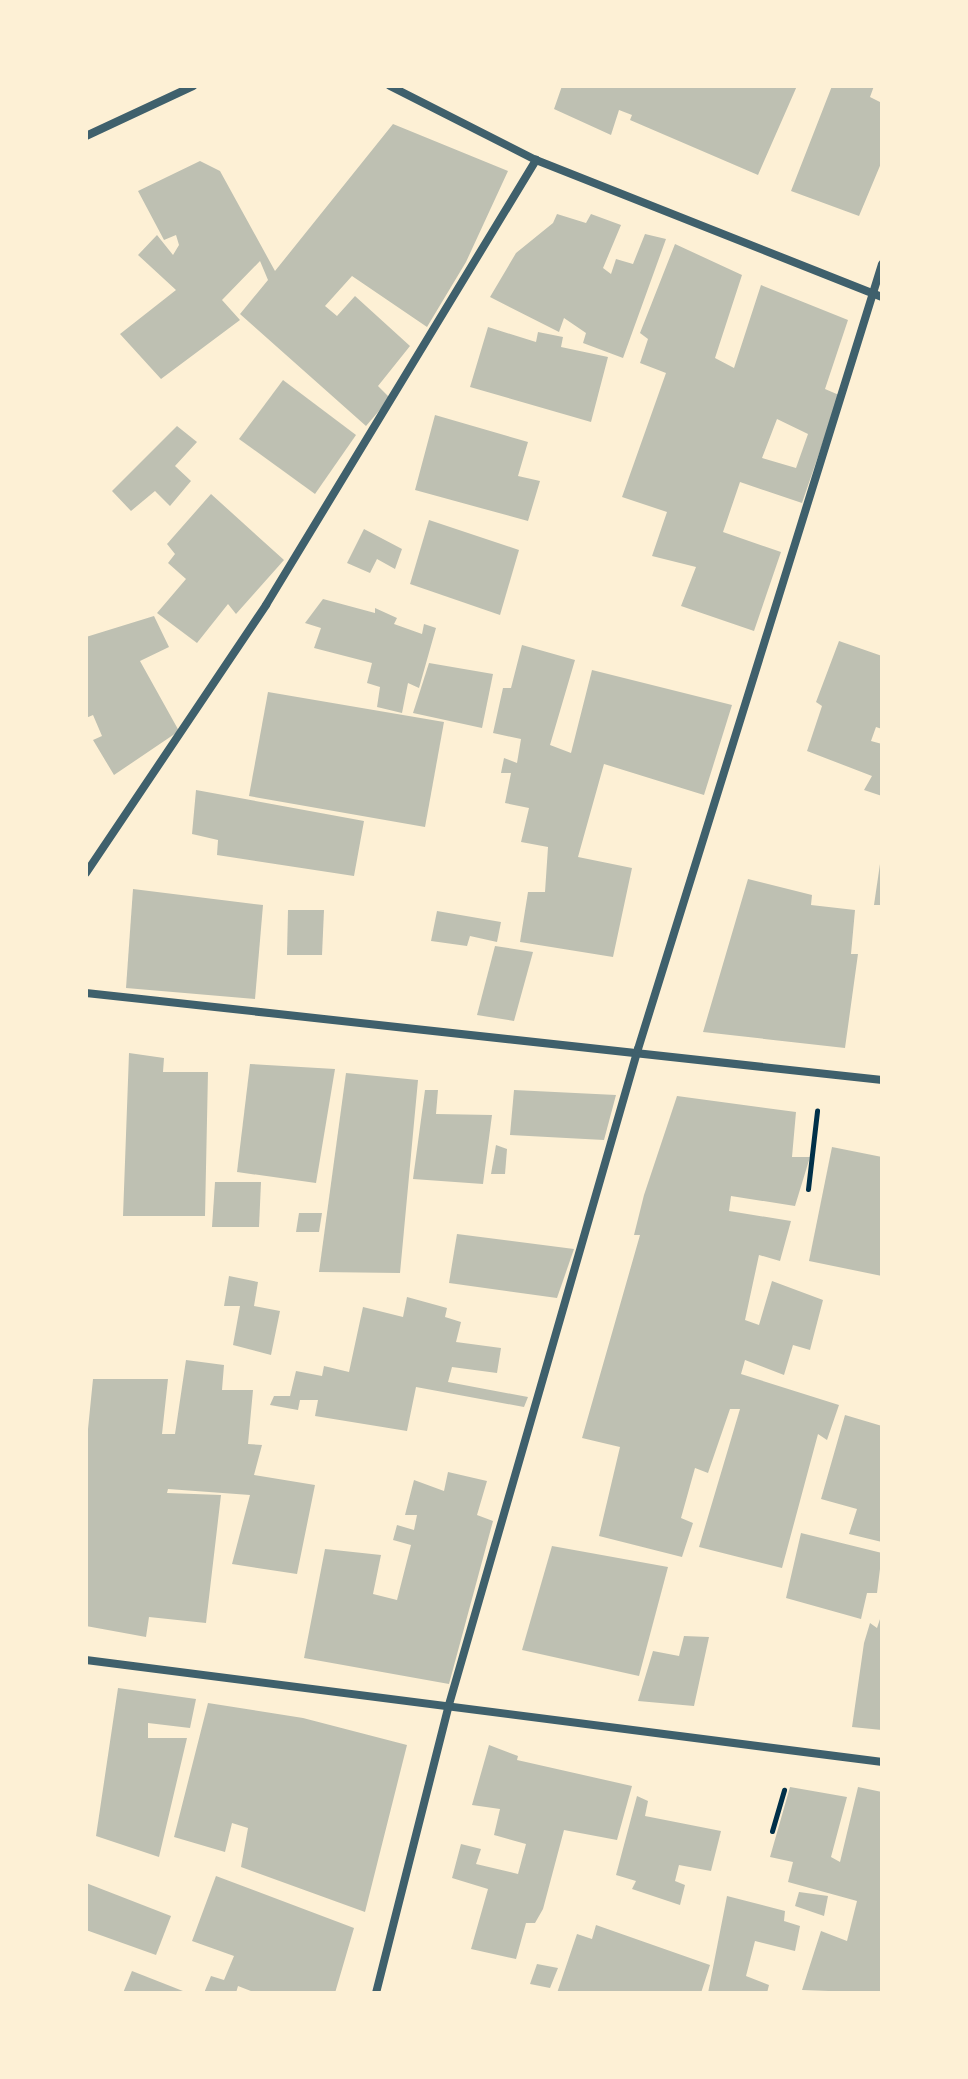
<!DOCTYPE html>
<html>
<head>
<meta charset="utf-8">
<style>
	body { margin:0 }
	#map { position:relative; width:968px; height:2079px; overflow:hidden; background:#fdf0d5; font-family:"Fira Sans Condensed",sans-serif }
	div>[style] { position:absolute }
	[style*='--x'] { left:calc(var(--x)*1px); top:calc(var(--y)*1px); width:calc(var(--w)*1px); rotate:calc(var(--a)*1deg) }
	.building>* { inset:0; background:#bec0b2 }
	.path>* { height:5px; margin:-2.5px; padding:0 2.5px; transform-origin:2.5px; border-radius:2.5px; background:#003049 }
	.minor>* { height:8px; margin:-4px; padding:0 4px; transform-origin:4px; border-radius:4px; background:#3f606c }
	span { translate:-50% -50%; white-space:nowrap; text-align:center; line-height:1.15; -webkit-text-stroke:8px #fdf0d5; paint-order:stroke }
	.frame { position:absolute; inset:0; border:88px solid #fdf0d5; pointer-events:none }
</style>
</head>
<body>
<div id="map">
	<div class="building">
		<div style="clip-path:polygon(562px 86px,797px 86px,758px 175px,630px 120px,632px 115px,619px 110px,611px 135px,554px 109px)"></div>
		<div style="clip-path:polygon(832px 86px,874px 86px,870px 97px,882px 103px,882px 161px,859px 216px,791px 191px)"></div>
		<div style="clip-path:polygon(393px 124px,508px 171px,466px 262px,427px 327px,352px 276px,325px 306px,337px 316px,355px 296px,410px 346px,378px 386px,390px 398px,366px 426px,240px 314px,268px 280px,260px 261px,222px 300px,240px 320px,161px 379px,120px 334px,176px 290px,138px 255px,157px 235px,173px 255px,179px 245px,176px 235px,164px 240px,138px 191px,200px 161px,220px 171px,275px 271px)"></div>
		<div style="clip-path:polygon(557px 214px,586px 223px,591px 214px,621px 225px,603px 268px,611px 274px,616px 259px,633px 264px,645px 234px,666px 239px,623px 358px,583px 343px,586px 333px,564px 318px,559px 332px,490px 297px,516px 253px,553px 223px)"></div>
		<div style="clip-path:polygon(evenodd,675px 244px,742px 275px,715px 358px,734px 368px,761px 285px,848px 320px,825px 389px,839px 395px,802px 503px,740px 482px,723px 532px,781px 552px,754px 631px,681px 606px,696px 567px,652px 556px,667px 512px,622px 497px,666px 373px,640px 363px,648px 339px,640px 333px,675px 244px,777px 419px,808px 434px,796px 468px,762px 458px,777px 419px)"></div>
		<div style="clip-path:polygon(488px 327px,536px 342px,538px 332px,563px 337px,561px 347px,608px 357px,591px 422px,470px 387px)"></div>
		<div style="clip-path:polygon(283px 380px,356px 435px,315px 494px,239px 439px)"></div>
		<div style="clip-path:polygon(435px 415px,528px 442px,518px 476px,540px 481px,528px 521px,415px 490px)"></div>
		<div style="clip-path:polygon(177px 426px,197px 442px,175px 466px,191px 481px,170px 506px,155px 491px,131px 511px,112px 491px)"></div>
		<div style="clip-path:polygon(211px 494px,284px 560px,236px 614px,228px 604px,197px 643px,157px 613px,186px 579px,168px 563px,175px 554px,167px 544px)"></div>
		<div style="clip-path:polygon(429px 520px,519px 550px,500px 615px,410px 584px)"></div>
		<div style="clip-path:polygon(364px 529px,402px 549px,395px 569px,377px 559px,370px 573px,347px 563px)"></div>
		<div style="clip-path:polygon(323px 599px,375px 613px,375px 608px,397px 618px,394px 624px,422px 634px,424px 624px,436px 628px,419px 688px,408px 683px,402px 713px,377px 707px,380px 687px,367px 683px,372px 663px,314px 648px,321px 628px,305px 623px)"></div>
		<div style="clip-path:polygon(154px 616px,169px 647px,140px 661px,179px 731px,114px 775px,93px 740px,102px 736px,93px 715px,86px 718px,86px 637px)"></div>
		<div style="clip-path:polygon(839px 641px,882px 656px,882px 729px,876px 727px,871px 741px,882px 744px,882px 796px,864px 790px,872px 776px,807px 751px,822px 706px,816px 702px)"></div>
		<div style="clip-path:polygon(522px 645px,575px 660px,550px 745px,571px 753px,592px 670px,732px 705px,704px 795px,604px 764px,578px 857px,632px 868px,613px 957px,520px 942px,528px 892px,545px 892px,548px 847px,521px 842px,529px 808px,505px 803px,511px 773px,501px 773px,504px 758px,517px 763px,521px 739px,493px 733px,503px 688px,511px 688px)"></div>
		<div style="clip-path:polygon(429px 663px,493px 674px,482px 728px,413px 713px)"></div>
		<div style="clip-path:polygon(268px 692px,444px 722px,425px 827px,249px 796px)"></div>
		<div style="clip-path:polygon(196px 790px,364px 821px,354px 876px,217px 855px,218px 840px,192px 834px)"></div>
		<div style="clip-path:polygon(880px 864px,882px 864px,882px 905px,874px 905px)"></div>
		<div style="clip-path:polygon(748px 879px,812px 895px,811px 905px,855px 910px,851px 954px,858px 954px,845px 1048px,703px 1032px)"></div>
		<div style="clip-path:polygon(133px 889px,263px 905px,255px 999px,126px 988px)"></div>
		<div style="clip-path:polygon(288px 910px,324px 910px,322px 955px,287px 955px)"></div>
		<div style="clip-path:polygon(437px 911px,501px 922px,497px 942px,470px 936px,467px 946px,431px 941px)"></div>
		<div style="clip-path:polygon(495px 946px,533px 952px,514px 1021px,477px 1015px)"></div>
		<div style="clip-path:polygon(129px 1053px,164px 1058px,163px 1072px,208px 1072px,205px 1216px,123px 1216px)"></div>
		<div style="clip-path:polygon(250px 1064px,335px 1069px,316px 1183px,237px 1172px)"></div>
		<div style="clip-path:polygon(346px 1073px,418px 1080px,400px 1273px,319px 1272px)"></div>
		<div style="clip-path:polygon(425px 1090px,438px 1090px,436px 1114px,492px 1115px,483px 1184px,413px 1179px)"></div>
		<div style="clip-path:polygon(514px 1090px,616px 1095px,604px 1140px,510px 1135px)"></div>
		<div style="clip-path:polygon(677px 1096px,796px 1112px,792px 1157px,810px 1157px,795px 1206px,731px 1196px,729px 1211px,791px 1221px,780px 1261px,759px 1255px,745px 1320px,759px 1325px,772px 1281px,823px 1300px,810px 1350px,793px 1345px,784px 1375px,745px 1360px,741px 1374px,839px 1405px,827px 1440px,818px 1434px,782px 1568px,699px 1547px,740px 1409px,730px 1409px,708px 1473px,695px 1468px,681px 1518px,693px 1523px,682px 1557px,599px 1536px,620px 1447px,582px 1438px,640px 1235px,634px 1235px,644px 1195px)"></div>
		<div style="clip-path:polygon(496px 1145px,507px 1149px,505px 1174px,491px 1174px)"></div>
		<div style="clip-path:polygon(832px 1147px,882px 1157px,882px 1276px,809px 1261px)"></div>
		<div style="clip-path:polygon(215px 1182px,261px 1182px,259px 1227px,212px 1227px)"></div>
		<div style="clip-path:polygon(299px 1213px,322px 1213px,319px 1232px,296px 1232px)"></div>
		<div style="clip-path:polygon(457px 1234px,574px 1249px,557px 1298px,449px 1283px)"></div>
		<div style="clip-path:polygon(229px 1276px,258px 1282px,254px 1306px,280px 1311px,271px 1355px,233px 1345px,240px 1306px,224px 1306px)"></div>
		<div style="clip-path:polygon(407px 1297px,447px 1308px,445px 1317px,461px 1322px,456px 1342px,501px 1348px,497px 1373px,452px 1367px,448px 1382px,528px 1397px,524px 1407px,416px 1387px,407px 1431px,315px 1416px,318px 1400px,300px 1400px,298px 1410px,270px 1405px,274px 1396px,290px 1396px,296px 1371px,322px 1376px,324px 1366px,349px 1372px,363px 1307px,403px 1317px)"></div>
		<div style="clip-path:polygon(186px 1360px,224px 1365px,222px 1390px,253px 1390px,248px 1444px,262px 1445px,254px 1475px,315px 1485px,297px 1574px,232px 1564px,250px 1495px,168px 1489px,167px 1493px,221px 1495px,206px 1623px,149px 1617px,146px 1637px,86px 1626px,86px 1449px,93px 1379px,168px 1379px,162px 1434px,175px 1434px)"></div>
		<div style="clip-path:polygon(845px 1415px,882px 1426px,882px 1542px,849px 1534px,857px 1509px,821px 1499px)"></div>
		<div style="clip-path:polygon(448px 1472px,487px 1481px,477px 1515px,493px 1521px,449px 1684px,304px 1658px,325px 1549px,381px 1555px,373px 1594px,397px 1600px,411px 1545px,393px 1540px,397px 1525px,414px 1530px,417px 1515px,405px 1515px,414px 1480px,444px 1491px)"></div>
		<div style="clip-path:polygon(801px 1533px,882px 1553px,877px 1593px,867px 1593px,861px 1619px,786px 1598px)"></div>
		<div style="clip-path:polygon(552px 1546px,668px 1567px,639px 1676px,522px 1650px)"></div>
		<div style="clip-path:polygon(882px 1613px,882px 1730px,852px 1727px,864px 1643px,870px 1623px,877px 1628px)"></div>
		<div style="clip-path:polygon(684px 1636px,709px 1637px,694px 1706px,638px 1701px,653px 1651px,679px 1656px)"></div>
		<div style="clip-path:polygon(118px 1688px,196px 1699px,190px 1728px,148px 1723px,148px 1738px,187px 1738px,159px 1857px,96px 1836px)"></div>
		<div style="clip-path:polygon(208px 1703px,303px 1718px,407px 1745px,365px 1912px,241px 1867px,248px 1828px,232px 1823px,225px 1852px,174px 1837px)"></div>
		<div style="clip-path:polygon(489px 1745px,518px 1756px,517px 1760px,632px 1786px,617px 1840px,564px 1830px,543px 1909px,535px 1923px,526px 1923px,516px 1959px,471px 1949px,488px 1889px,452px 1878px,461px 1844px,481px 1849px,476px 1864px,518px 1874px,526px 1844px,494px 1835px,500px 1809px,472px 1805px)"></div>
		<div style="clip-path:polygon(790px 1787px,847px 1797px,831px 1857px,840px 1862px,858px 1787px,882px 1792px,882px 1993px,802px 1990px,821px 1931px,847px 1941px,857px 1901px,788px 1882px,793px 1862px,770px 1857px)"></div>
		<div style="clip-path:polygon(637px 1796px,648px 1801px,645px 1816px,721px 1831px,711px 1871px,679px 1865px,675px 1881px,685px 1885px,680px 1905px,632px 1889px,636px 1881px,616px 1875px)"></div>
		<div style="clip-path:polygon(216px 1876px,354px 1928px,335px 1993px,256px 1993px,238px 1986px,236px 1993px,204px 1993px,211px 1976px,224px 1980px,234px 1956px,192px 1941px)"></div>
		<div style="clip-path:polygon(86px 1883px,171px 1916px,156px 1955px,86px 1930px)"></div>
		<div style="clip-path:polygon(799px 1892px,828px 1896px,824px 1916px,795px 1906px)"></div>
		<div style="clip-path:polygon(727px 1896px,785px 1911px,784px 1921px,800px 1926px,795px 1951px,755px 1941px,746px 1976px,769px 1985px,767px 1993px,708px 1993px)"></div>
		<div style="clip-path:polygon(596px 1925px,710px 1965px,701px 1993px,557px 1993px,577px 1934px,592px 1939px)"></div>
		<div style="clip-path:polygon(537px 1964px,558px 1968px,550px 1988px,530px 1984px)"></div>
		<div style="clip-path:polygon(132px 1971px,188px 1993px,123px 1993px)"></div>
	</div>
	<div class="path">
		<div style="--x:808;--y:1189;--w:79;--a:-83.4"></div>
		<div style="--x:772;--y:1831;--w:43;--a:-73.7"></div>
	</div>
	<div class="minor">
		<div style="--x:390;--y:86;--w:164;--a:26.9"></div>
		<div style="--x:536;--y:160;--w:372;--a:21.6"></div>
		<div style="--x:86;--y:136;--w:118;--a:-25"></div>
		<div style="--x:86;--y:873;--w:323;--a:-56.1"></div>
		<div style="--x:266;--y:605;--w:521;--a:-58.75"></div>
		<div style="--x:86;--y:993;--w:801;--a:6.24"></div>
		<div style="--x:86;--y:1660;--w:803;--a:7.3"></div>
		<div style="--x:376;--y:1993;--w:294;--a:-75.8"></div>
		<div style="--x:448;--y:1708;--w:686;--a:-73.92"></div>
		<div style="--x:638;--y:1049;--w:822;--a:-72.73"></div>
	</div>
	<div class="frame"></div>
</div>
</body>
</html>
